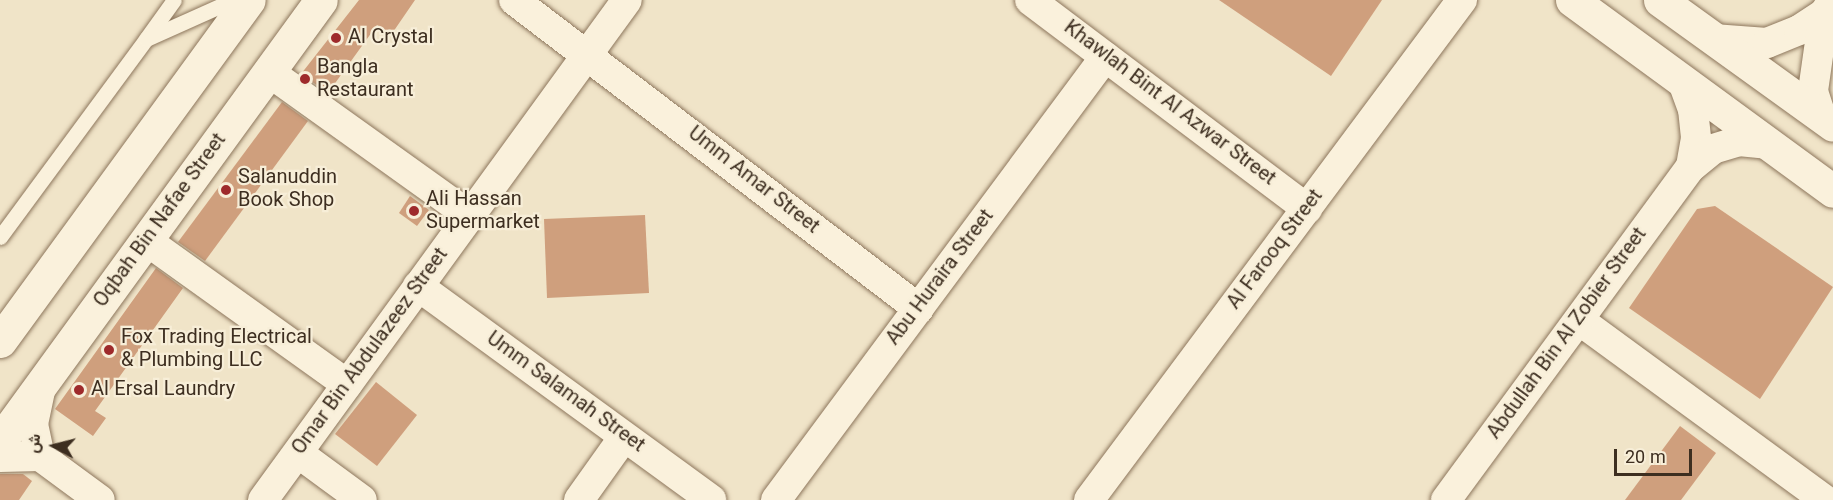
<!DOCTYPE html>
<html>
<head>
<meta charset="utf-8">
<style>
	body { margin:0 }
	#map { position:relative; width:1833px; height:500px; overflow:hidden; background:#f0e4c8; font-family:Georgia,Vazirmatn,serif }
	div>[style] { position:absolute }
	[style*='--x'] { left:calc(var(--x)*1px); top:calc(var(--y)*1px); width:calc(var(--w)*1px); rotate:calc(var(--a)*1deg) }
	.building>* { inset:0; background:#cf9f7d }
	.roads { filter:drop-shadow(0 0 2px #8d765c) drop-shadow(0 0 2px #8d765c) }
	.service>* { height:15px; margin:-7.5px; padding:0 7.5px; transform-origin:7.5px; border-radius:7.5px; background:#faf1dc }
	.minor>* { height:30px; margin:-15px; padding:0 15px; transform-origin:15px; border-radius:15px; background:#faf1dc }
	.tertiary>* { height:33px; margin:-16.5px; padding:0 16.5px; transform-origin:16.5px; border-radius:16.5px; background:#faf1dc }
	.secondary>* { height:33px; margin:-16.5px; padding:0 16.5px; transform-origin:16.5px; border-radius:16.5px; background:#faf1dc }
	.dots>* { width:16px; height:16px; translate:-50% -50%; box-sizing:border-box; border:3px solid #f7eed8; border-radius:50% }
	span { translate:-50% -50%; white-space:nowrap; text-align:center; line-height:1.15; -webkit-text-stroke:4.5px #f7eed8; paint-order:stroke }
	.poi-label { font-size:20px; color:#3d2e20 }
	.left { translate:0 -50%; text-align:left }
	.street-label { font-size:20px; color:#3d2e20 }
	.north { position:absolute; left:24px; top:416px; width:60px; height:60px; -webkit-text-stroke:4px #f7eed8; paint-order:stroke; rotate:277deg; font-size:16px; font-weight:700; line-height:24px; text-align:center; color:#3d2e20 }
	.north::after { content:''; display:block; margin:auto; width:21px; height:27px; background:#3d2e20; clip-path:polygon(50% 0,100% 100%,50% 72%,0 100%) }
	.scale { position:absolute; left:1614px; top:449px; width:78px; height:27px; box-sizing:border-box; border:3px solid #3d2e20; border-top:0; padding-left:8px; font-size:18px; line-height:21px; white-space:nowrap; color:#3d2e20; -webkit-text-stroke:4px #f7eed8; paint-order:stroke }
</style>
</head>
<body>
<div id="map">
	<div class="building">
		<div style="clip-path:polygon(359px 0,415px 0,391px 35px,377px 25px,328px 93px,301px 74px)"></div>
		<div style="clip-path:polygon(1219px 0,1382px 0,1331px 76px)"></div>
		<div style="clip-path:polygon(282px 102px,308px 121px,205px 261px,178px 242px)"></div>
		<div style="clip-path:polygon(410px 196px,429px 210px,417px 226px,399px 213px)"></div>
		<div style="clip-path:polygon(1715px 206px,1833px 287px,1760px 399px,1629px 308px,1697px 209px)"></div>
		<div style="clip-path:polygon(645px 215px,649px 293px,547px 298px,544px 219px)"></div>
		<div style="clip-path:polygon(156px 268px,183px 288px,95px 411px,106px 418px,93px 436px,55px 409px)"></div>
		<div style="clip-path:polygon(376px 382px,417px 415px,377px 466px,335px 434px)"></div>
		<div style="clip-path:polygon(1680px 426px,1716px 453px,1681px 500px,1625px 500px)"></div>
		<div style="clip-path:polygon(0 474px,23px 474px,32px 481px,19px 500px,0 500px)"></div>
	</div>
	<div class="roads">
		<div class="service">
			<div style="--x:148;--y:36;--w:44;--a:-54.2"></div>
			<div style="--x:0;--y:237;--w:246;--a:-53.6"></div>
			<div style="--x:146;--y:39;--w:95;--a:-24.1"></div>
		</div>
		<div class="minor">
			<div style="--x:514;--y:0;--w:509;--a:37.34"></div>
			<div style="--x:1030;--y:0;--w:347;--a:37"></div>
			<div style="--x:1713;--y:39;--w:54;--a:4.2"></div>
			<div style="--x:1767;--y:43;--w:35;--a:-22"></div>
			<div style="--x:1799;--y:30;--w:30;--a:-33"></div>
			<div style="--x:1824;--y:14;--w:17;--a:-57"></div>
			<div style="--x:269;--y:72;--w:247;--a:35.6"></div>
			<div style="--x:1683;--y:82;--w:29;--a:70"></div>
			<div style="--x:1693;--y:109;--w:29;--a:84"></div>
			<div style="--x:1696;--y:138;--w:29;--a:100"></div>
			<div style="--x:1821;--y:116;--w:26;--a:-108"></div>
			<div style="--x:1813;--y:91;--w:78;--a:-81.9"></div>
			<div style="--x:147;--y:241;--w:246;--a:35.6"></div>
			<div style="--x:418;--y:286;--w:363;--a:36.1"></div>
			<div style="--x:1579;--y:320;--w:305;--a:36.2"></div>
			<div style="--x:40;--y:391;--w:34;--a:102"></div>
			<div style="--x:33;--y:424;--w:33;--a:78"></div>
			<div style="--x:40;--y:456;--w:74;--a:36.3"></div>
			<div style="--x:298;--y:453;--w:79;--a:36.3"></div>
			<div style="--x:0;--y:457;--w:40;--a:-1.4"></div>
			<div style="--x:263;--y:500;--w:618;--a:-53.95"></div>
			<div style="--x:579;--y:500;--w:77;--a:-54.5"></div>
			<div style="--x:776;--y:500;--w:552;--a:-53.4"></div>
			<div style="--x:1089;--y:500;--w:624;--a:-53.28"></div>
			<div style="--x:1446;--y:500;--w:413;--a:-53.7"></div>
			<div style="--x:1691;--y:167;--w:28;--a:-39"></div>
			<div style="--x:1713;--y:149;--w:27;--a:-17"></div>
			<div style="--x:1739;--y:141;--w:28;--a:6"></div>
		</div>
		<div class="tertiary">
			<div style="--x:1572;--y:0;--w:323;--a:36.2"></div>
			<div style="--x:1660;--y:0;--w:213;--a:35.8"></div>
		</div>
		<div class="secondary">
			<div style="--x:0;--y:341;--w:422;--a:-53.9"></div>
			<div style="--x:0;--y:441;--w:545;--a:-53.95"></div>
		</div>
	</div>
	<div class="dots">
		<div style="left:336px;top:38px;background:#9e2a2b"></div>
		<div style="left:305px;top:79px;background:#9e2a2b"></div>
		<div style="left:226px;top:190px;background:#9e2a2b"></div>
		<div style="left:414px;top:211px;background:#9e2a2b"></div>
		<div style="left:109px;top:350px;background:#9e2a2b"></div>
		<div style="left:79px;top:390px;background:#9e2a2b"></div>
	</div>
	<div class="poi-label">
		<span class="left" style="left:348px;top:38px">Al Crystal</span>
		<span class="left" style="left:317px;top:80px">Bangla<br>Restaurant</span>
		<span class="left" style="left:238px;top:190px">Salanuddin<br>Book Shop</span>
		<span class="left" style="left:426px;top:212px">Ali Hassan<br>Supermarket</span>
		<span class="left" style="left:121px;top:350px">Fox Trading Electrical<br>&amp; Plumbing LLC</span>
		<span class="left" style="left:91px;top:390px">Al Ersal Laundry</span>
	</div>
	<div class="street-label">
		<span style="left:1169px;top:104px;rotate:37deg">Khawlah Bint Al Azwar Street</span>
		<span style="left:753px;top:181px;rotate:38deg">Umm Amar Street</span>
		<span style="left:161px;top:221px;rotate:-54deg">Oqbah Bin Nafae Street</span>
		<span style="left:1276px;top:250px;rotate:-53deg">Al Farooq Street</span>
		<span style="left:941px;top:278px;rotate:-53deg">Abu Huraira Street</span>
		<span style="left:1568px;top:334px;rotate:-54deg">Abdullah Bin Al Zobier Street</span>
		<span style="left:371px;top:352px;rotate:-54deg">Omar Bin Abdulazeez Street</span>
		<span style="left:565px;top:393px;rotate:36deg">Umm Salamah Street</span>
	</div>
	<div class="north">ش</div>
	<div class="scale">20 m</div>
</div>
</body>
</html>
